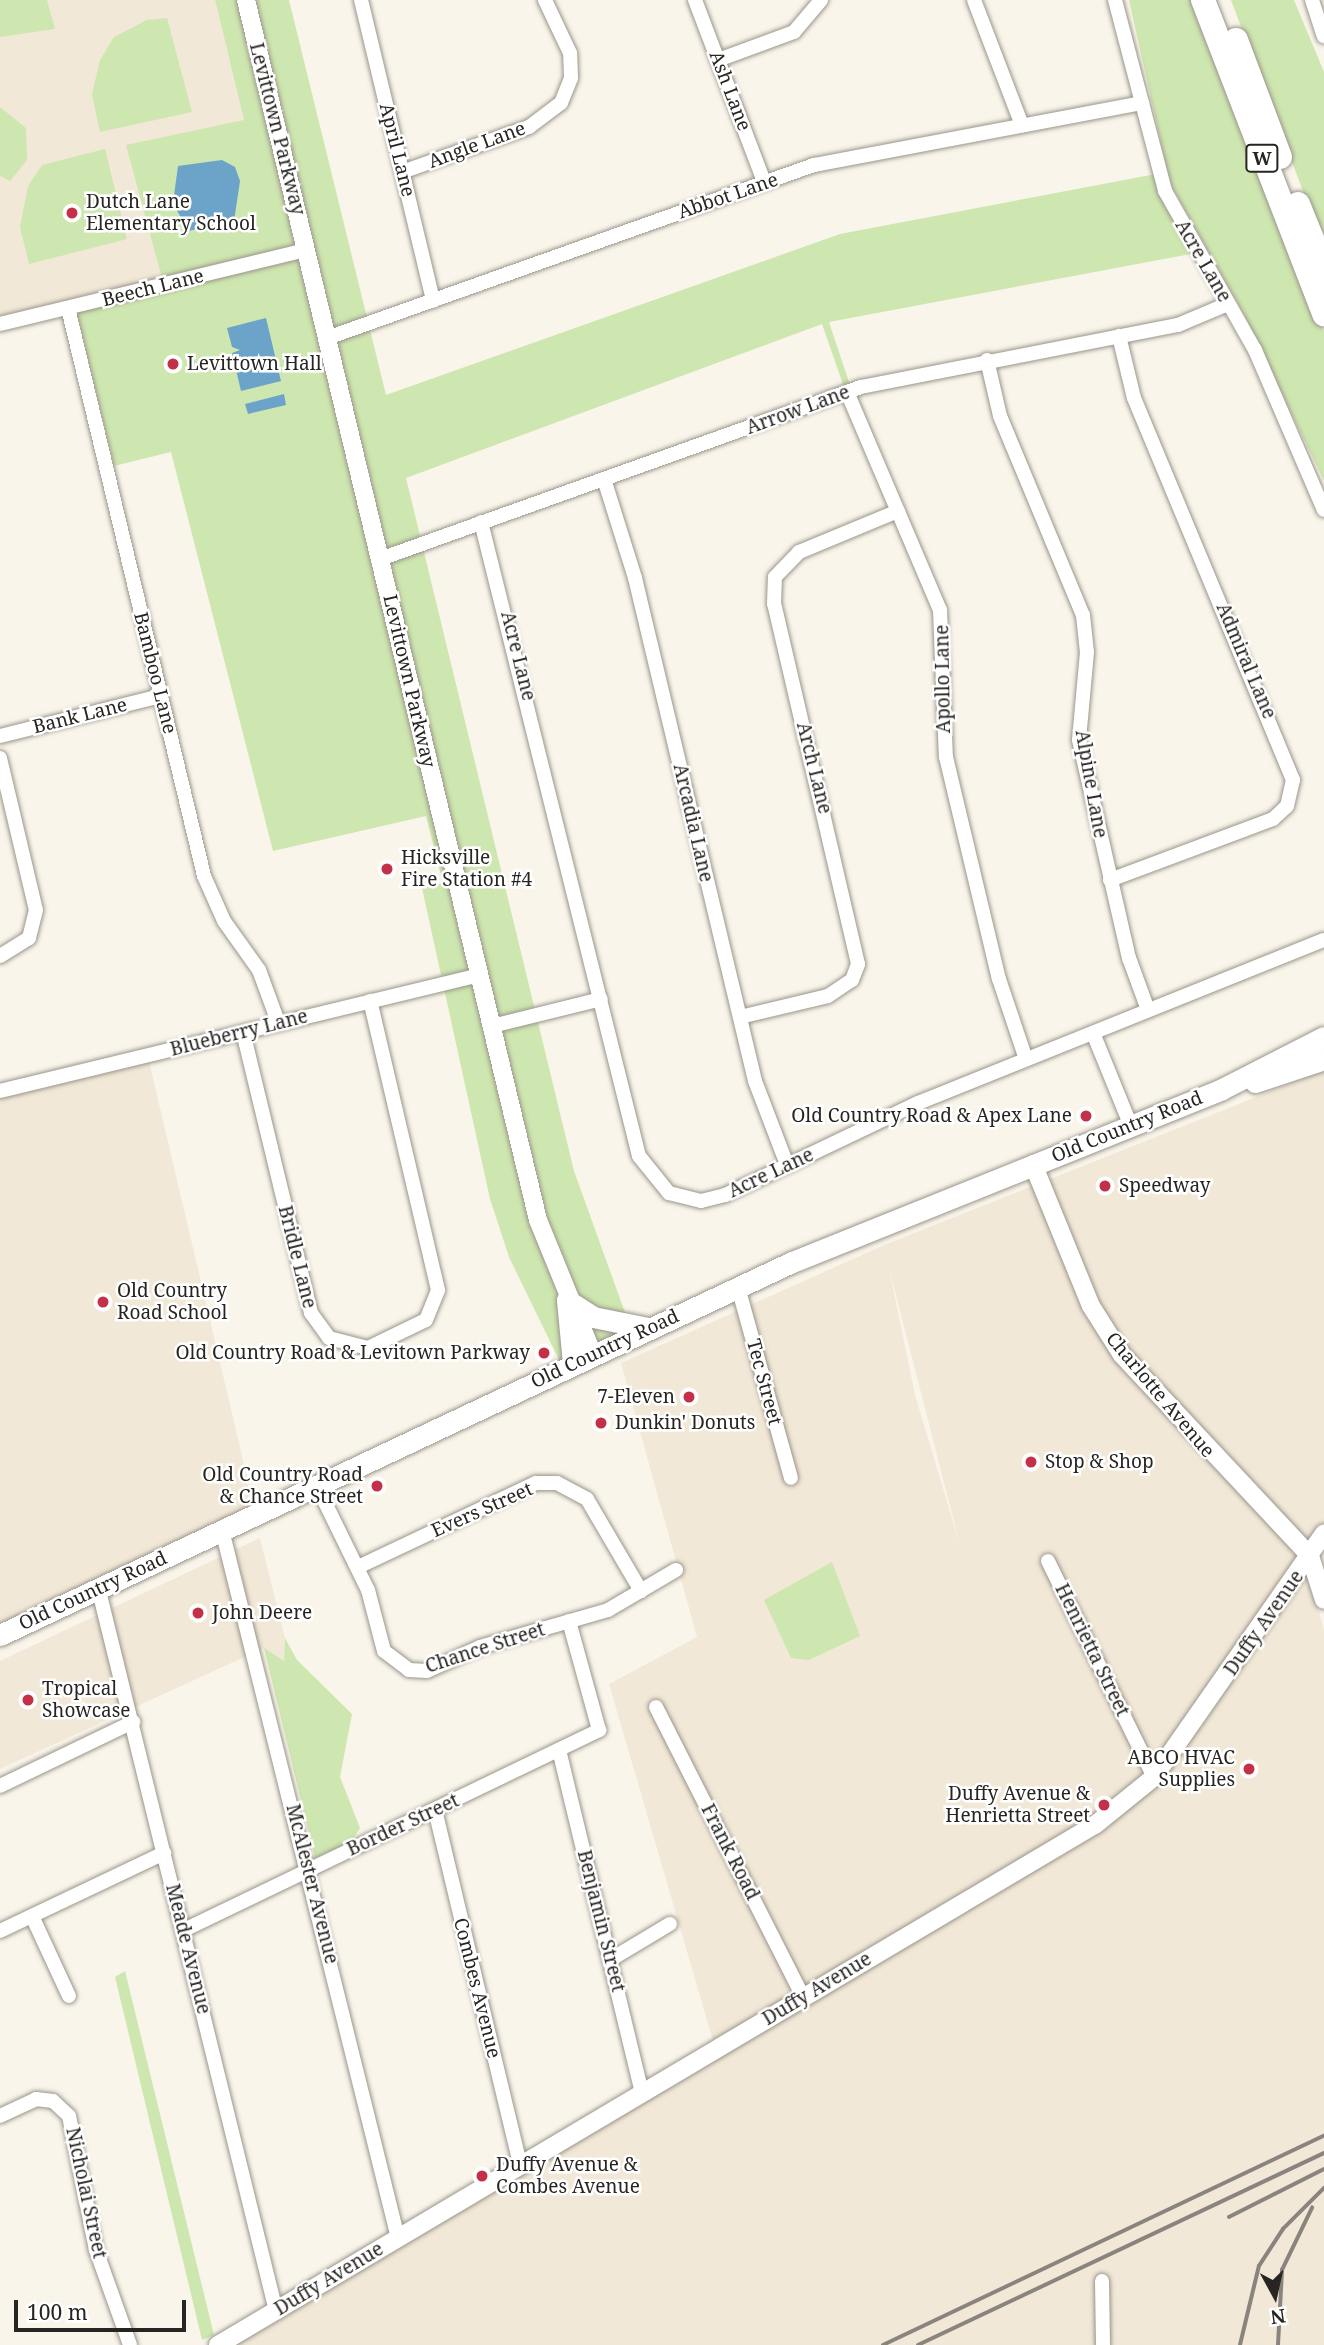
<!DOCTYPE html>
<html>
<head>
<meta charset="utf-8">
<style>
	body { margin:0 }
	#map { position:relative; width:1324px; height:2345px; overflow:hidden; background:#faf5ea; font-family:"Noto Serif",serif }
	div>[style] { position:absolute }
	[style*='--x'] { left:calc(var(--x)*1px); top:calc(var(--y)*1px); width:calc(var(--w)*1px); rotate:calc(var(--a)*1deg) }
	.built>* { inset:0; background:#f2e8d7 }
	.green>* { inset:0; background:#cee6af }
	.water>* { inset:0; background:#6ca3c9 }
	.roads { filter:drop-shadow(0 0 2px #9a958c) drop-shadow(0 0 2px #9a958c) }
	.minor>* { height:14px; margin:-7px; padding:0 7px; transform-origin:7px; border-radius:7px; background:#fff }
	.tertiary>* { height:18px; margin:-9px; padding:0 9px; transform-origin:9px; border-radius:9px; background:#fff }
	.primary>* { height:21px; margin:-10.5px; padding:0 10.5px; transform-origin:10.5px; border-radius:10.5px; background:#fff }
	.motorway>* { height:24px; margin:-12px; padding:0 12px; transform-origin:12px; border-radius:12px; background:#fff }
	.rail>* { height:3.5px; margin:-1.75px; padding:0 1.75px; transform-origin:1.75px; border-radius:1.75px; background:#89857e }
	.dots>* { width:19px; height:19px; translate:-50% -50%; box-sizing:border-box; border:4px solid #fff; border-radius:50% }
	span { translate:-50% -50%; white-space:nowrap; text-align:center; line-height:1.15; -webkit-text-stroke:5px #fff; paint-order:stroke }
	.shield-label span { padding:2px 5px; background:#fff; border:2px solid; border-radius:5px; -webkit-text-stroke-width:0 }
	.shield-label { font-size:18px; color:#272522; font-weight:700 }
	.street-label { font-size:19px; color:#272522 }
	.poi-label { font-size:19px; color:#272522 }
	.left { translate:0 -50%; text-align:left }
	.right { translate:-100% -50%; text-align:right }
	.north { position:absolute; left:1240px; top:2261px; width:70px; height:70px; -webkit-text-stroke:5px #fff; paint-order:stroke; rotate:172deg; font-size:19px; font-weight:700; line-height:28px; text-align:center; color:#272522 }
	.north::after { content:''; display:block; margin:auto; width:24px; height:32px; background:#272522; clip-path:polygon(50% 0,100% 100%,50% 72%,0 100%) }
	.scale { position:absolute; left:14px; top:2300px; width:172px; height:32px; box-sizing:border-box; border:4px solid #272522; border-top:0; padding-left:9px; font-size:21px; line-height:24px; white-space:nowrap; color:#272522; -webkit-text-stroke:5px #fff; paint-order:stroke }
</style>
</head>
<body>
<div id="map">
	<div class="built">
		<div style="clip-path:polygon(0 0,215px 0,244px 120px,163px 282px,0 321px)"></div>
		<div style="clip-path:polygon(148px 1057px,255px 1511px,0 1634px,0 1092px)"></div>
		<div style="clip-path:polygon(evenodd,1324px 1070px,1324px 1524px,1305px 1561px,1324px 1630px,1324px 2345px,235px 2345px,718px 2058px,609px 1684px,697px 1637px,621px 1363px,884px 1245px,1324px 1070px,889px 1268px,960px 1545px,915px 1395px,889px 1268px)"></div>
		<div style="clip-path:polygon(260px 1538px,285px 1638px,284px 1662px,264px 1648px,0 1769px,0 1661px)"></div>
	</div>
	<div class="green">
		<div style="clip-path:polygon(0 0,47px 0,55px 29px,0 37px)"></div>
		<div style="clip-path:polygon(215px 0,289px 0,386px 395px,840px 234px,1156px 174px,1196px 253px,829px 322px,851px 388px,845px 390px,822px 324px,406px 478px,574px 1171px,632px 1332px,562px 1366px,509px 1257px,490px 1199px,422px 888px,443px 883px,426px 816px,273px 851px,171px 452px,114px 466px,76px 310px,163px 282px,126px 145px,244px 120px)"></div>
		<div style="clip-path:polygon(1129px 0,1196px 0,1324px 331px,1324px 481px,1244px 314px,1170px 183px)"></div>
		<div style="clip-path:polygon(1231px 0,1294px 0,1324px 72px,1324px 247px)"></div>
		<div style="clip-path:polygon(167px 18px,192px 112px,100px 132px,92px 94px,100px 60px,114px 37px,147px 20px)"></div>
		<div style="clip-path:polygon(0 107px,26px 128px,27px 160px,10px 181px,0 176px)"></div>
		<div style="clip-path:polygon(105px 149px,127px 239px,29px 264px,20px 227px,28px 186px,42px 165px)"></div>
		<div style="clip-path:polygon(832px 1562px,860px 1636px,809px 1660px,791px 1658px,764px 1600px)"></div>
		<div style="clip-path:polygon(285px 1638px,297px 1660px,352px 1714px,340px 1777px,360px 1828px,351px 1842px,315px 1858px,264px 1648px,284px 1661px)"></div>
		<div style="clip-path:polygon(125px 1971px,214px 2335px,202px 2340px,115px 1977px)"></div>
	</div>
	<div class="water">
		<div style="clip-path:polygon(222px 160px,235px 167px,240px 181px,234px 221px,188px 231px,173px 203px,178px 166px)"></div>
		<div style="clip-path:polygon(266px 318px,281px 381px,241px 391px,232px 353px,240px 350px,232px 347px,227px 328px)"></div>
		<div style="clip-path:polygon(284px 394px,286px 405px,248px 414px,245px 404px)"></div>
	</div>
	<div class="roads">
		<div class="minor">
			<div style="--x:361;--y:0;--w:309;--a:76.5"></div>
			<div style="--x:695;--y:0;--w:195;--a:69.2"></div>
			<div style="--x:974;--y:0;--w:134;--a:69"></div>
			<div style="--x:1115;--y:0;--w:197;--a:75.3"></div>
			<div style="--x:1165;--y:191;--w:183;--a:60.5"></div>
			<div style="--x:1255;--y:350;--w:174;--a:66.7"></div>
			<div style="--x:1312;--y:0;--w:38;--a:72"></div>
			<div style="--x:718;--y:60;--w:81;--a:-20.2"></div>
			<div style="--x:794;--y:32;--w:42;--a:-49.8"></div>
			<div style="--x:402;--y:172;--w:135;--a:-19.5"></div>
			<div style="--x:529;--y:127;--w:40;--a:-37"></div>
			<div style="--x:561;--y:103;--w:27;--a:-68"></div>
			<div style="--x:571;--y:78;--w:25;--a:-92"></div>
			<div style="--x:570;--y:53;--w:59;--a:-115.3"></div>
			<div style="--x:68;--y:308;--w:584;--a:76.53"></div>
			<div style="--x:204;--y:876;--w:49;--a:66"></div>
			<div style="--x:224;--y:921;--w:60;--a:54.5"></div>
			<div style="--x:259;--y:970;--w:55;--a:69.9"></div>
			<div style="--x:0;--y:324;--w:315;--a:-13.6"></div>
			<div style="--x:327;--y:338;--w:517;--a:-19.56"></div>
			<div style="--x:814;--y:165;--w:334;--a:-10.7"></div>
			<div style="--x:987;--y:360;--w:57;--a:76.9"></div>
			<div style="--x:1000;--y:416;--w:216;--a:67.4"></div>
			<div style="--x:1083;--y:615;--w:37;--a:84"></div>
			<div style="--x:1087;--y:652;--w:88;--a:95.2"></div>
			<div style="--x:1079;--y:740;--w:224;--a:77.1"></div>
			<div style="--x:1129;--y:958;--w:55;--a:69.9"></div>
			<div style="--x:847;--y:392;--w:237;--a:66.9"></div>
			<div style="--x:940;--y:610;--w:147;--a:87.7"></div>
			<div style="--x:946;--y:757;--w:228;--a:76.6"></div>
			<div style="--x:999;--y:979;--w:84;--a:71.4"></div>
			<div style="--x:604;--y:479;--w:104;--a:72.6"></div>
			<div style="--x:635;--y:578;--w:517;--a:76.58"></div>
			<div style="--x:755;--y:1081;--w:90;--a:69.1"></div>
			<div style="--x:481;--y:522;--w:653;--a:76.01"></div>
			<div style="--x:639;--y:1156;--w:48;--a:51"></div>
			<div style="--x:669;--y:1193;--w:33;--a:14"></div>
			<div style="--x:701;--y:1201;--w:25;--a:-14"></div>
			<div style="--x:725;--y:1195;--w:214;--a:-25.5"></div>
			<div style="--x:918;--y:1103;--w:437;--a:-21.9"></div>
			<div style="--x:380;--y:559;--w:511;--a:-19.68"></div>
			<div style="--x:861;--y:387;--w:323;--a:-11.1"></div>
			<div style="--x:1178;--y:325;--w:54;--a:-22.8"></div>
			<div style="--x:0;--y:736;--w:166;--a:-14"></div>
			<div style="--x:0;--y:758;--w:156;--a:76.7"></div>
			<div style="--x:36;--y:910;--w:29;--a:104"></div>
			<div style="--x:29;--y:938;--w:34;--a:148"></div>
			<div style="--x:1110;--y:880;--w:174;--a:-20.5"></div>
			<div style="--x:1273;--y:819;--w:19;--a:-43"></div>
			<div style="--x:1287;--y:806;--w:27;--a:-77"></div>
			<div style="--x:1293;--y:780;--w:414;--a:-112.6"></div>
			<div style="--x:1134;--y:398;--w:64;--a:-103.6"></div>
			<div style="--x:740;--y:1017;--w:90;--a:-13.4"></div>
			<div style="--x:828;--y:996;--w:29;--a:-34"></div>
			<div style="--x:852;--y:980;--w:17;--a:-69"></div>
			<div style="--x:858;--y:964;--w:370;--a:-103.1"></div>
			<div style="--x:774;--y:604;--w:27;--a:-88"></div>
			<div style="--x:775;--y:577;--w:35;--a:-46"></div>
			<div style="--x:799;--y:552;--w:107;--a:-22.5"></div>
			<div style="--x:492;--y:1026;--w:112;--a:-13.9"></div>
			<div style="--x:243;--y:1032;--w:289;--a:76.4"></div>
			<div style="--x:311;--y:1313;--w:31;--a:54"></div>
			<div style="--x:329;--y:1338;--w:40;--a:14.4"></div>
			<div style="--x:368;--y:1348;--w:64;--a:-25.8"></div>
			<div style="--x:426;--y:1320;--w:32;--a:-68"></div>
			<div style="--x:438;--y:1290;--w:297;--a:-103.2"></div>
			<div style="--x:1093;--y:1033;--w:100;--a:67.8"></div>
			<div style="--x:0;--y:1091;--w:493;--a:-13.6"></div>
			<div style="--x:738;--y:1287;--w:198;--a:74.5"></div>
			<div style="--x:316;--y:1484;--w:118;--a:63.9"></div>
			<div style="--x:368;--y:1590;--w:63;--a:75.3"></div>
			<div style="--x:384;--y:1651;--w:31;--a:37"></div>
			<div style="--x:409;--y:1670;--w:18;--a:3"></div>
			<div style="--x:427;--y:1671;--w:58;--a:-24.4"></div>
			<div style="--x:480;--y:1647;--w:133;--a:-16.1"></div>
			<div style="--x:608;--y:1610;--w:79;--a:-30.5"></div>
			<div style="--x:222;--y:1530;--w:730;--a:76.04"></div>
			<div style="--x:1048;--y:1561;--w:241;--a:63.9"></div>
			<div style="--x:358;--y:1567;--w:197;--a:-25.3"></div>
			<div style="--x:536;--y:1483;--w:21;--a:0"></div>
			<div style="--x:557;--y:1483;--w:34;--a:28"></div>
			<div style="--x:587;--y:1499;--w:107;--a:59.6"></div>
			<div style="--x:98;--y:1587;--w:746;--a:76.19"></div>
			<div style="--x:656;--y:1707;--w:325;--a:63.1"></div>
			<div style="--x:559;--y:1750;--w:353;--a:76.4"></div>
			<div style="--x:0;--y:1786;--w:148;--a:-25.7"></div>
			<div style="--x:435;--y:1810;--w:365;--a:76.5"></div>
			<div style="--x:32;--y:1916;--w:88;--a:65.2"></div>
			<div style="--x:184;--y:1930;--w:461;--a:-25.7"></div>
			<div style="--x:599;--y:1730;--w:113;--a:-105.4"></div>
			<div style="--x:0;--y:1931;--w:182;--a:-25.4"></div>
			<div style="--x:610;--y:1960;--w:70;--a:-31"></div>
			<div style="--x:0;--y:2116;--w:40;--a:-25"></div>
			<div style="--x:36;--y:2099;--w:17;--a:7"></div>
			<div style="--x:53;--y:2101;--w:22;--a:43"></div>
			<div style="--x:69;--y:2116;--w:137;--a:78.6"></div>
			<div style="--x:96;--y:2250;--w:101;--a:70.3"></div>
			<div style="--x:1102;--y:2281;--w:64;--a:89.1"></div>
		</div>
		<div class="tertiary">
			<div style="--x:246;--y:0;--w:1254;--a:76.54"></div>
			<div style="--x:538;--y:1220;--w:146;--a:67.8"></div>
			<div style="--x:1033;--y:1164;--w:153;--a:67.8"></div>
			<div style="--x:1091;--y:1306;--w:58;--a:57.7"></div>
			<div style="--x:1122;--y:1355;--w:275;--a:46.9"></div>
			<div style="--x:1310;--y:1556;--w:46;--a:72.3"></div>
			<div style="--x:218;--y:2345;--w:1021;--a:-30.68"></div>
			<div style="--x:1096;--y:1824;--w:75;--a:-39"></div>
			<div style="--x:1154;--y:1777;--w:297;--a:-55.1"></div>
		</div>
		<div class="primary">
			<div style="--x:1255;--y:1082;--w:73;--a:-18.4"></div>
			<div style="--x:567;--y:1300;--w:31;--a:33"></div>
			<div style="--x:593;--y:1317;--w:56;--a:11.3"></div>
			<div style="--x:567;--y:1300;--w:63;--a:84.6"></div>
			<div style="--x:0;--y:1635;--w:875;--a:-25.22"></div>
			<div style="--x:792;--y:1262;--w:463;--a:-21.9"></div>
			<div style="--x:1222;--y:1089;--w:114;--a:-27"></div>
		</div>
		<div class="motorway">
			<div style="--x:1203;--y:0;--w:337;--a:68.9"></div>
			<div style="--x:1236;--y:40;--w:125;--a:69.4"></div>
			<div style="--x:1298;--y:204;--w:69;--a:67.9"></div>
		</div>
	</div>
	<div class="rail">
		<div style="--x:1229;--y:2217;--w:106;--a:-26.8"></div>
		<div style="--x:883;--y:2345;--w:488;--a:-25.4"></div>
		<div style="--x:918;--y:2345;--w:449;--a:-25.3"></div>
		<div style="--x:1240;--y:2345;--w:81;--a:-76.5"></div>
		<div style="--x:1259;--y:2266;--w:44;--a:-57"></div>
		<div style="--x:1283;--y:2229;--w:58;--a:-45"></div>
		<div style="--x:1278;--y:2345;--w:75;--a:-86.9"></div>
		<div style="--x:1282;--y:2270;--w:69;--a:-64.2"></div>
	</div>
	<div class="dots">
		<div style="left:72px;top:213px;background:#c23147"></div>
		<div style="left:173px;top:364px;background:#c23147"></div>
		<div style="left:387px;top:869px;background:#c23147"></div>
		<div style="left:1086px;top:1116px;background:#c23147"></div>
		<div style="left:1105px;top:1186px;background:#c23147"></div>
		<div style="left:103px;top:1302px;background:#c23147"></div>
		<div style="left:544px;top:1353px;background:#c23147"></div>
		<div style="left:689px;top:1397px;background:#c23147"></div>
		<div style="left:601px;top:1423px;background:#c23147"></div>
		<div style="left:1031px;top:1462px;background:#c23147"></div>
		<div style="left:377px;top:1486px;background:#c23147"></div>
		<div style="left:198px;top:1613px;background:#c23147"></div>
		<div style="left:28px;top:1700px;background:#c23147"></div>
		<div style="left:1249px;top:1769px;background:#c23147"></div>
		<div style="left:1104px;top:1805px;background:#c23147"></div>
		<div style="left:482px;top:2176px;background:#c23147"></div>
	</div>
	<div class="shield-label">
		<span style="left:1262px;top:158px">W</span>
	</div>
	<div class="street-label">
		<span style="left:730px;top:91px;rotate:69deg">Ash Lane</span>
		<span style="left:277px;top:129px;rotate:76deg">Levittown Parkway</span>
		<span style="left:477px;top:145px;rotate:-20deg">Angle Lane</span>
		<span style="left:397px;top:150px;rotate:76deg">April Lane</span>
		<span style="left:728px;top:196px;rotate:-19deg">Abbot Lane</span>
		<span style="left:1203px;top:261px;rotate:60deg">Acre Lane</span>
		<span style="left:153px;top:288px;rotate:-14deg">Beech Lane</span>
		<span style="left:798px;top:410px;rotate:-20deg">Arrow Lane</span>
		<span style="left:518px;top:656px;rotate:76deg">Acre Lane</span>
		<span style="left:1246px;top:661px;rotate:67deg">Admiral Lane</span>
		<span style="left:155px;top:673px;rotate:76deg">Bamboo Lane</span>
		<span style="left:943px;top:679px;rotate:-91deg">Apollo Lane</span>
		<span style="left:409px;top:681px;rotate:77deg">Levittown Parkway</span>
		<span style="left:80px;top:716px;rotate:-14deg">Bank Lane</span>
		<span style="left:814px;top:768px;rotate:76deg">Arch Lane</span>
		<span style="left:1091px;top:784px;rotate:80deg">Alpine Lane</span>
		<span style="left:693px;top:823px;rotate:77deg">Arcadia Lane</span>
		<span style="left:239px;top:1033px;rotate:-14deg">Blueberry Lane</span>
		<span style="left:1127px;top:1127px;rotate:-22deg">Old Country Road</span>
		<span style="left:771px;top:1173px;rotate:-25deg">Acre Lane</span>
		<span style="left:297px;top:1257px;rotate:76deg">Bridle Lane</span>
		<span style="left:605px;top:1349px;rotate:-25deg">Old Country Road</span>
		<span style="left:764px;top:1382px;rotate:75deg">Tec Street</span>
		<span style="left:1160px;top:1395px;rotate:50deg">Charlotte Avenue</span>
		<span style="left:482px;top:1510px;rotate:-24deg">Evers Street</span>
		<span style="left:93px;top:1591px;rotate:-25deg">Old Country Road</span>
		<span style="left:1264px;top:1623px;rotate:-55deg">Duffy Avenue</span>
		<span style="left:485px;top:1648px;rotate:-18deg">Chance Street</span>
		<span style="left:1092px;top:1650px;rotate:64deg">Henrietta Street</span>
		<span style="left:403px;top:1825px;rotate:-25deg">Border Street</span>
		<span style="left:730px;top:1852px;rotate:63deg">Frank Road</span>
		<span style="left:312px;top:1884px;rotate:76deg">McAlester Avenue</span>
		<span style="left:601px;top:1921px;rotate:76deg">Benjamin Street</span>
		<span style="left:188px;top:1949px;rotate:76deg">Meade Avenue</span>
		<span style="left:477px;top:1988px;rotate:76deg">Combes Avenue</span>
		<span style="left:817px;top:1989px;rotate:-31deg">Duffy Avenue</span>
		<span style="left:86px;top:2193px;rotate:78deg">Nicholai Street</span>
		<span style="left:329px;top:2279px;rotate:-31deg">Duffy Avenue</span>
	</div>
	<div class="poi-label">
		<span class="left" style="left:86px;top:213px">Dutch Lane<br>Elementary School</span>
		<span class="left" style="left:187px;top:364px">Levittown Hall</span>
		<span class="left" style="left:401px;top:869px">Hicksville<br>Fire Station #4</span>
		<span class="right" style="left:1072px;top:1116px">Old Country Road &amp; Apex Lane</span>
		<span class="left" style="left:1119px;top:1186px">Speedway</span>
		<span class="left" style="left:117px;top:1302px">Old Country<br>Road School</span>
		<span class="right" style="left:530px;top:1353px">Old Country Road &amp; Levitown Parkway</span>
		<span class="right" style="left:675px;top:1397px">7-Eleven</span>
		<span class="left" style="left:615px;top:1423px">Dunkin' Donuts</span>
		<span class="left" style="left:1045px;top:1462px">Stop &amp; Shop</span>
		<span class="right" style="left:363px;top:1486px">Old Country Road<br>&amp; Chance Street</span>
		<span class="left" style="left:212px;top:1613px">John Deere</span>
		<span class="left" style="left:42px;top:1700px">Tropical<br>Showcase</span>
		<span class="right" style="left:1235px;top:1769px">ABCO HVAC<br>Supplies</span>
		<span class="right" style="left:1090px;top:1805px">Duffy Avenue &amp;<br>Henrietta Street</span>
		<span class="left" style="left:496px;top:2176px">Duffy Avenue &amp;<br>Combes Avenue</span>
	</div>
	<div class="north">N</div>
	<div class="scale">100 m</div>
</div>
</body>
</html>
